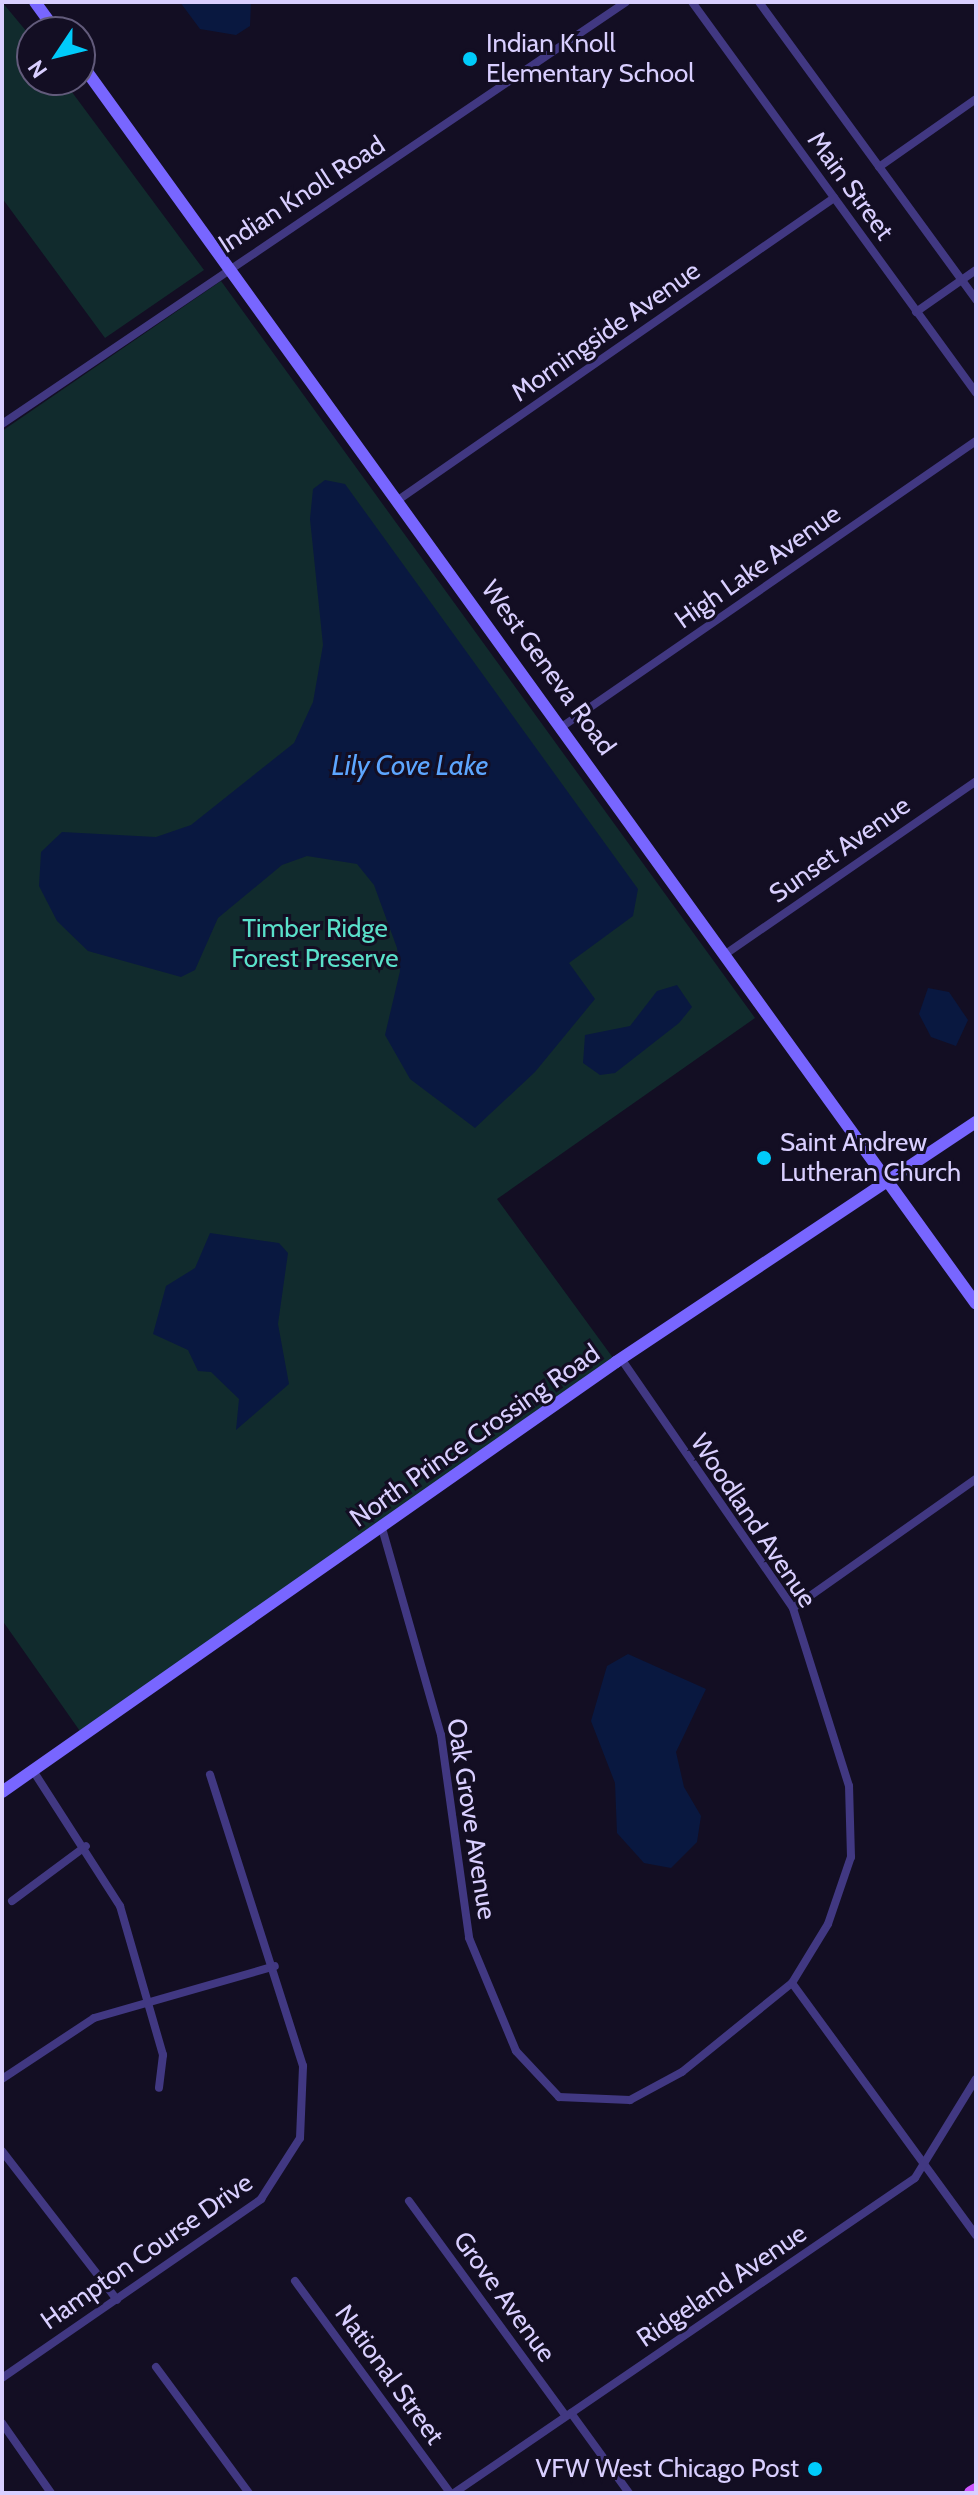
<!DOCTYPE html>
<html>
<head>
<meta charset="utf-8">
<style>
	body { margin:0 }
	#map { position:relative; width:978px; height:2495px; overflow:hidden; background:#130e23; font-family:Cabin,sans-serif }
	div>[style] { position:absolute }
	[style*='--x'] { left:calc(var(--x)*1px); top:calc(var(--y)*1px); width:calc(var(--w)*1px); rotate:calc(var(--a)*1deg) }
	.green>* { inset:0; background:#112b2d }
	.water>* { inset:0; background:#091840 }
	.street>* { height:8px; margin:-4px; padding:0 4px; transform-origin:4px; border-radius:4px; background:#413882 }
	.secondary>* { height:12px; margin:-6px; padding:0 6px; transform-origin:6px; border-radius:6px; background:#7866ff }
	.primary>* { height:14px; margin:-7px; padding:0 7px; transform-origin:7px; border-radius:7px; background:#cf56ff }
	.dots>* { width:22px; height:22px; translate:-50% -50%; box-sizing:border-box; border:4px solid #130e23; border-radius:50% }
	span { translate:-50% -50%; white-space:nowrap; text-align:center; line-height:1.15; -webkit-text-stroke:6px #130e23; paint-order:stroke }
	.poi-label { font-size:26px; color:#d9cfff }
	.left { translate:0 -50%; text-align:left }
	.right { translate:-100% -50%; text-align:right }
	.street-label { font-size:26px; color:#d9cfff }
	.park-label { font-size:26px; color:#5ae0ca }
	.water-label { font-size:28px; color:#5da6ff; font-style:italic }
	.frame { position:absolute; inset:0; border:4px solid #d9cfff; pointer-events:none }
	.north { position:absolute; left:16px; top:16px; width:80px; height:80px; box-sizing:border-box; background:#130e23; border:2px solid #625b7b; border-radius:50%; rotate:235deg; font-size:22px; font-weight:700; line-height:32px; text-align:center; color:#d9cfff }
	.north::after { content:''; display:block; margin:auto; width:28px; height:36px; background:#00cbfa; clip-path:polygon(50% 0,100% 100%,50% 72%,0 100%) }
</style>
</head>
<body>
<div id="map">
	<div class="green">
		<div style="clip-path:polygon(2px 2px,32px 38px,32px 80px,63px 80px,204px 270px,105px 338px,2px 198px)"></div>
		<div style="clip-path:polygon(221px 281px,755px 1018px,497px 1199px,616px 1362px,82px 1734px,2px 1620px,2px 431px)"></div>
	</div>
	<div class="water">
		<div style="clip-path:polygon(180px 2px,251px 2px,250px 26px,236px 35px,200px 29px)"></div>
		<div style="clip-path:polygon(325px 480px,345px 484px,638px 889px,633px 916px,569px 963px,595px 999px,535px 1072px,475px 1128px,410px 1079px,385px 1035px,400px 971px,397px 948px,374px 885px,357px 864px,307px 856px,282px 865px,218px 918px,195px 970px,181px 977px,88px 951px,57px 921px,39px 886px,41px 852px,62px 832px,156px 837px,191px 825px,294px 743px,313px 702px,323px 645px,310px 519px,313px 489px)"></div>
		<div style="clip-path:polygon(677px 985px,692px 1007px,679px 1023px,615px 1073px,600px 1075px,583px 1063px,585px 1035px,630px 1026px,657px 991px)"></div>
		<div style="clip-path:polygon(928px 988px,949px 992px,968px 1020px,956px 1046px,931px 1037px,919px 1014px)"></div>
		<div style="clip-path:polygon(210px 1233px,279px 1243px,288px 1253px,278px 1324px,289px 1384px,236px 1430px,239px 1399px,211px 1372px,198px 1371px,188px 1350px,153px 1334px,166px 1286px,195px 1268px)"></div>
		<div style="clip-path:polygon(628px 1654px,706px 1689px,676px 1752px,684px 1787px,701px 1816px,697px 1842px,671px 1868px,644px 1863px,617px 1833px,615px 1783px,591px 1721px,607px 1666px)"></div>
	</div>
	<div class="street">
		<div style="--x:692;--y:2;--w:483;--a:54"></div>
		<div style="--x:759;--y:2;--w:369;--a:53.9"></div>
		<div style="--x:879;--y:167;--w:118;--a:-35"></div>
		<div style="--x:916;--y:312;--w:73;--a:-35"></div>
		<div style="--x:2;--y:424;--w:753;--a:-34.07"></div>
		<div style="--x:401;--y:498;--w:527;--a:-34.72"></div>
		<div style="--x:563;--y:726;--w:502;--a:-34.61"></div>
		<div style="--x:727;--y:953;--w:303;--a:-34.6"></div>
		<div style="--x:382;--y:1528;--w:215;--a:74.1"></div>
		<div style="--x:441;--y:1735;--w:205;--a:82.1"></div>
		<div style="--x:469;--y:1938;--w:122;--a:67.4"></div>
		<div style="--x:516;--y:2051;--w:63;--a:46.9"></div>
		<div style="--x:559;--y:2097;--w:71;--a:2.4"></div>
		<div style="--x:630;--y:2100;--w:59;--a:-28.3"></div>
		<div style="--x:682;--y:2072;--w:141;--a:-39"></div>
		<div style="--x:792;--y:1983;--w:69;--a:-58.6"></div>
		<div style="--x:828;--y:1924;--w:71;--a:-71.1"></div>
		<div style="--x:851;--y:1857;--w:71;--a:-91.6"></div>
		<div style="--x:849;--y:1786;--w:187;--a:-107.5"></div>
		<div style="--x:793;--y:1608;--w:299;--a:-124.6"></div>
		<div style="--x:793;--y:1608;--w:224;--a:-35.2"></div>
		<div style="--x:32;--y:1769;--w:163;--a:57.3"></div>
		<div style="--x:120;--y:1906;--w:155;--a:73.9"></div>
		<div style="--x:163;--y:2055;--w:33;--a:97"></div>
		<div style="--x:12;--y:1901;--w:92;--a:-36.6"></div>
		<div style="--x:792;--y:1983;--w:312;--a:53.9"></div>
		<div style="--x:2;--y:2079;--w:110;--a:-33.5"></div>
		<div style="--x:94;--y:2018;--w:188;--a:-16"></div>
		<div style="--x:2;--y:2151;--w:188;--a:52.3"></div>
		<div style="--x:409;--y:2201;--w:266;--a:53.9"></div>
		<div style="--x:295;--y:2281;--w:263;--a:53.8"></div>
		<div style="--x:156;--y:2367;--w:157;--a:53.6"></div>
		<div style="--x:2;--y:2378;--w:315;--a:-34.6"></div>
		<div style="--x:261;--y:2199;--w:72;--a:-57.4"></div>
		<div style="--x:300;--y:2138;--w:72;--a:-87.6"></div>
		<div style="--x:303;--y:2066;--w:306;--a:-107.7"></div>
		<div style="--x:571;--y:2413;--w:99;--a:54.1"></div>
		<div style="--x:2;--y:2423;--w:85;--a:55"></div>
		<div style="--x:454;--y:2493;--w:558;--a:-34.34"></div>
		<div style="--x:915;--y:2178;--w:116;--a:-58.4"></div>
	</div>
	<div class="secondary">
		<div style="--x:35;--y:2;--w:37;--a:54"></div>
		<div style="--x:80;--y:62;--w:1531;--a:54.19"></div>
		<div style="--x:2;--y:1792;--w:750;--a:-35"></div>
		<div style="--x:616;--y:1362;--w:433;--a:-33.7"></div>
	</div>
	<div class="primary">
		<div style="--x:971;--y:2493;--w:6;--a:-31"></div>
	</div>
	<div class="dots">
		<div style="left:470px;top:59px;background:#00cbfa"></div>
		<div style="left:764px;top:1158px;background:#00cbfa"></div>
		<div style="left:815px;top:2469px;background:#00cbfa"></div>
	</div>
	<div class="poi-label">
		<span class="left" style="left:486px;top:59px">Indian Knoll<br>Elementary School</span>
		<span class="left" style="left:780px;top:1158px">Saint Andrew<br>Lutheran Church</span>
		<span class="right" style="left:799px;top:2469px">VFW West Chicago Post</span>
	</div>
	<div class="street-label">
		<span style="left:850px;top:186px;rotate:54deg">Main Street</span>
		<span style="left:302px;top:195px;rotate:-33deg">Indian Knoll Road</span>
		<span style="left:606px;top:332px;rotate:-35deg">Morningside Avenue</span>
		<span style="left:758px;top:567px;rotate:-35deg">High Lake Avenue</span>
		<span style="left:548px;top:668px;rotate:54deg">West Geneva Road</span>
		<span style="left:840px;top:850px;rotate:-35deg">Sunset Avenue</span>
		<span style="left:475px;top:1436px;rotate:-35deg">North Prince Crossing Road</span>
		<span style="left:753px;top:1521px;rotate:56deg">Woodland Avenue</span>
		<span style="left:471px;top:1819px;rotate:81deg">Oak Grove Avenue</span>
		<span style="left:147px;top:2252px;rotate:-35deg">Hampton Course Drive</span>
		<span style="left:722px;top:2286px;rotate:-34deg">Ridgeland Avenue</span>
		<span style="left:504px;top:2297px;rotate:54deg">Grove Avenue</span>
		<span style="left:389px;top:2375px;rotate:54deg">National Street</span>
	</div>
	<div class="park-label">
		<span style="left:315px;top:944px">Timber Ridge<br>Forest Preserve</span>
	</div>
	<div class="water-label">
		<span style="left:410px;top:765px">Lily Cove Lake</span>
	</div>
	<div class="frame"></div>
	<div class="north">N</div>
</div>
</body>
</html>
